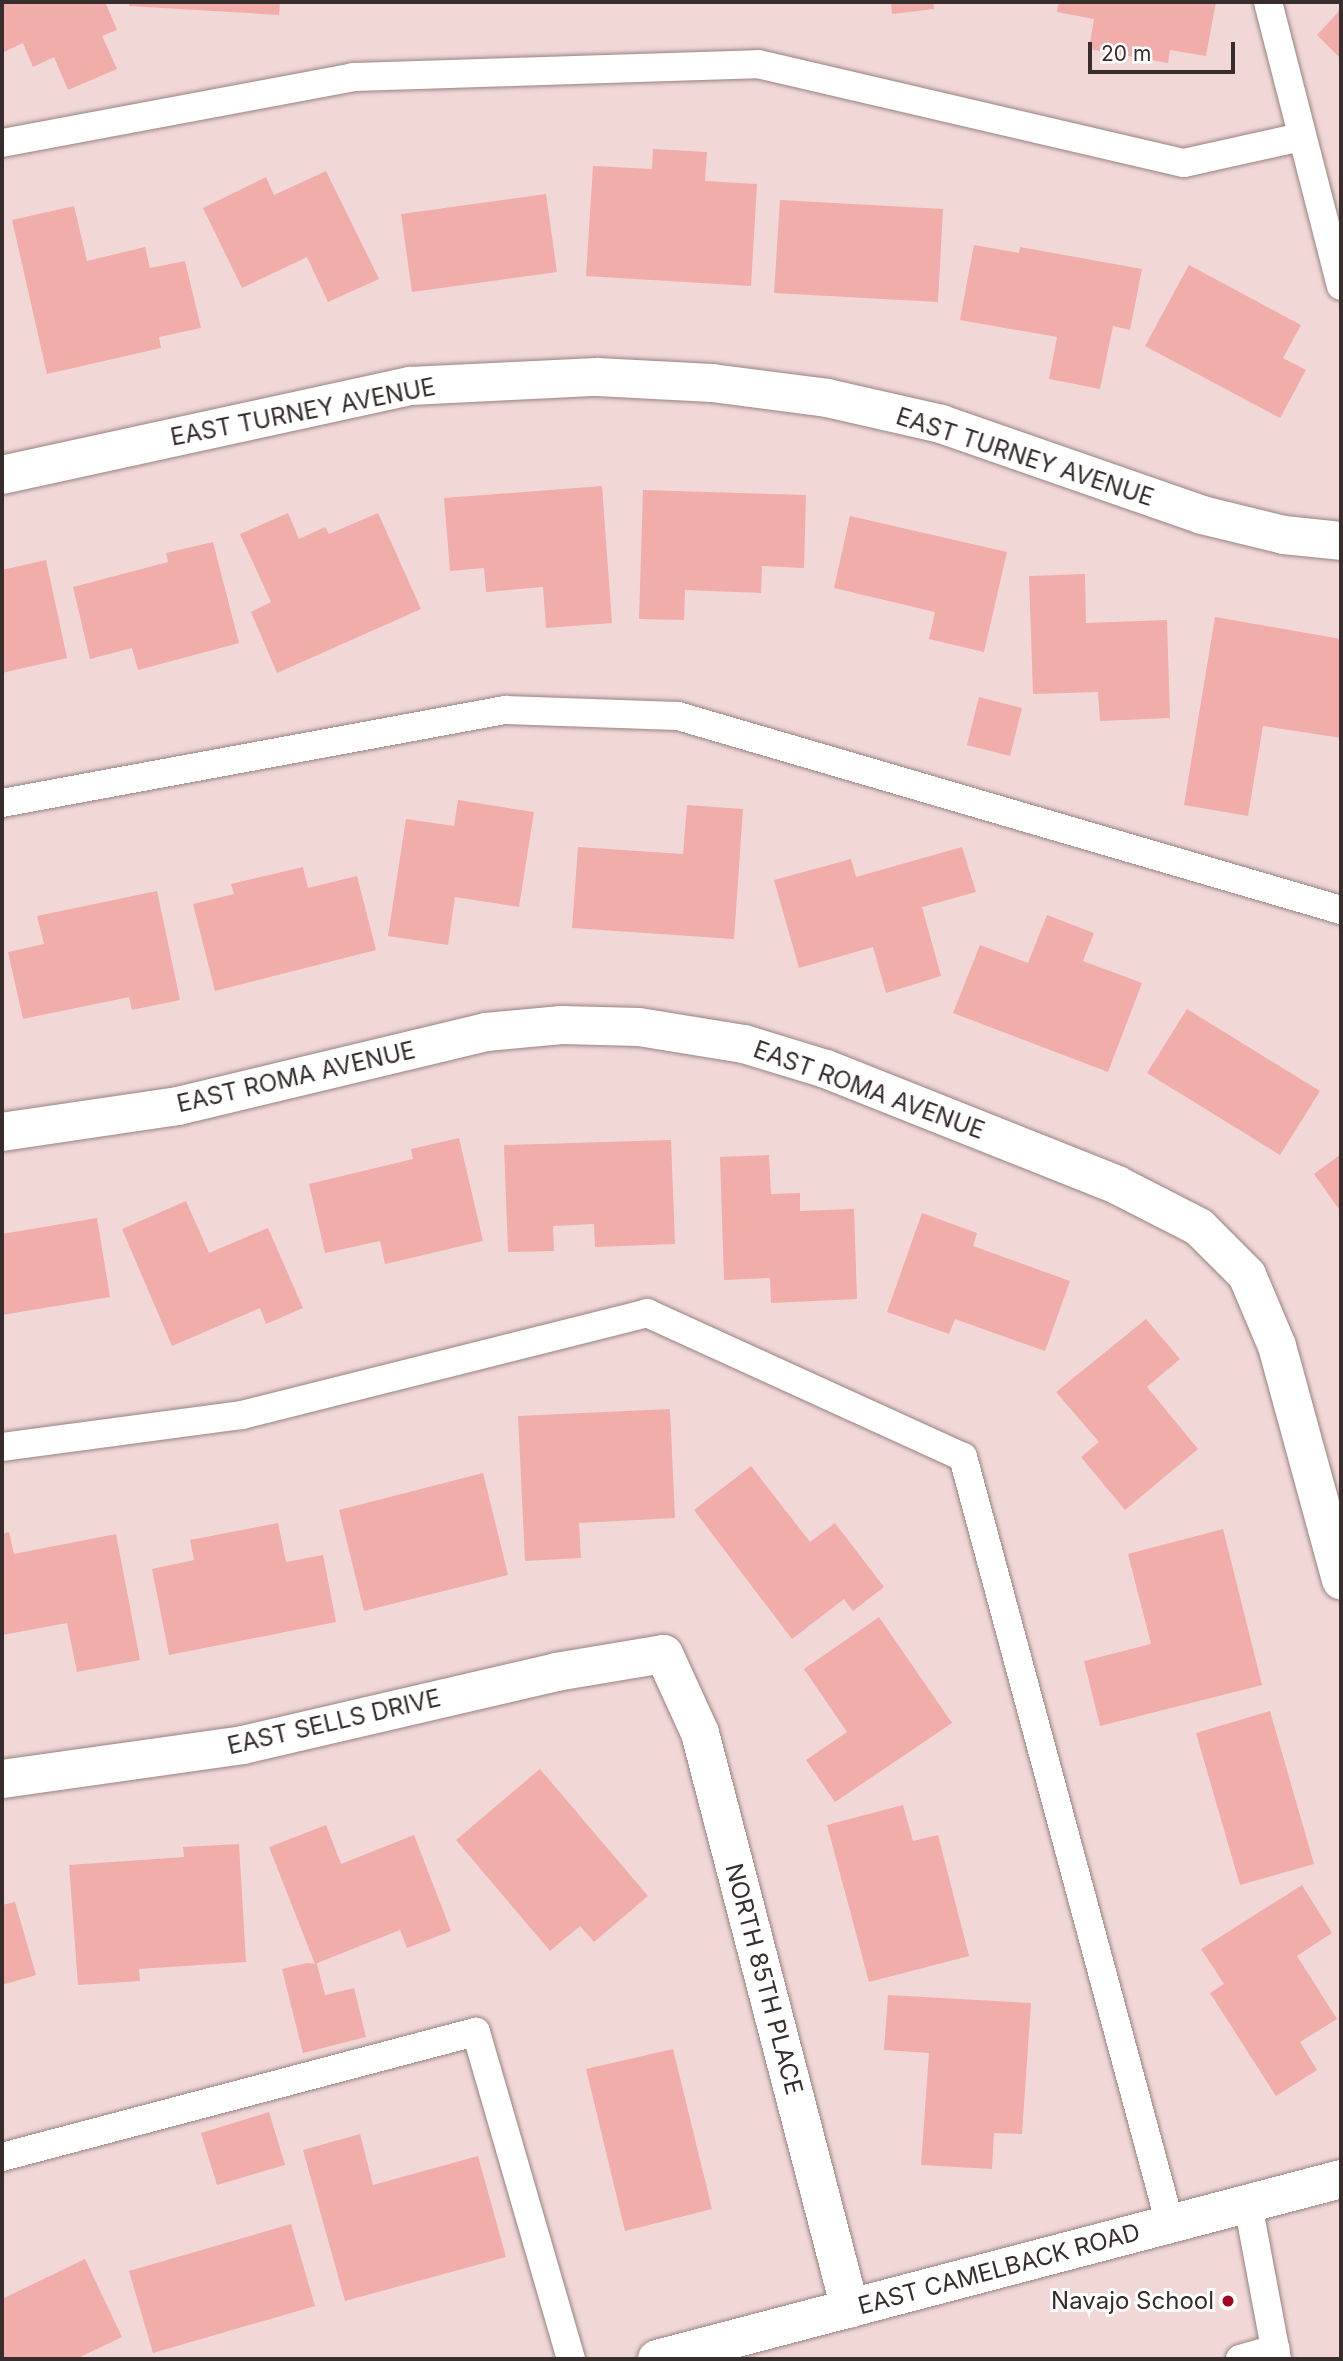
<!DOCTYPE html>
<html>
<head>
<meta charset="utf-8">
<style>
	body { margin:0 }
	#map { position:relative; width:1343px; height:2361px; overflow:hidden; background:#f1d8d7; font-family:Inter,sans-serif }
	div>[style] { position:absolute }
	[style*='--x'] { left:calc(var(--x)*1px); top:calc(var(--y)*1px); width:calc(var(--w)*1px); rotate:calc(var(--a)*1deg) }
	.building>* { inset:0; background:#f0ada9 }
	.roads { filter:drop-shadow(0 0 2px #988280) drop-shadow(0 0 2px #988280) }
	.service>* { height:28px; margin:-14px; padding:0 14px; transform-origin:14px; border-radius:14px; background:#fff }
	.minor>* { height:38px; margin:-19px; padding:0 19px; transform-origin:19px; border-radius:19px; background:#fff }
	.secondary>* { height:38px; margin:-19px; padding:0 19px; transform-origin:19px; border-radius:19px; background:#fff }
	.dots>* { width:19px; height:19px; translate:-50% -50%; box-sizing:border-box; border:4px solid #fff; border-radius:50% }
	span { translate:-50% -50%; white-space:nowrap; text-align:center; line-height:1.15; -webkit-text-stroke:6px #fff; paint-order:stroke }
	.street-label { font-size:24px; color:#362d2c }
	.poi-label { font-size:24px; color:#362d2c }
	.right { translate:-100% -50%; text-align:right }
	.frame { position:absolute; inset:0; border:4px solid #362d2c; pointer-events:none }
	.scale { position:absolute; left:1088px; top:42px; width:147px; height:32px; box-sizing:border-box; border:4px solid #362d2c; border-top:0; padding-left:9px; font-size:21px; line-height:24px; white-space:nowrap; color:#362d2c; -webkit-text-stroke:5px #fff; paint-order:stroke }
</style>
</head>
<body>
<div id="map">
	<div class="building">
		<div style="clip-path:polygon(2px 2px,105px 2px,117px 30px,102px 36px,117px 69px,68px 90px,54px 57px,33px 67px,23px 43px,2px 53px)"></div>
		<div style="clip-path:polygon(130px 2px,280px 2px,279px 15px,129px 6px)"></div>
		<div style="clip-path:polygon(891px 2px,933px 2px,934px 9px,892px 14px)"></div>
		<div style="clip-path:polygon(1059px 2px,1216px 2px,1206px 56px,1170px 50px,1168px 63px,1089px 49px,1094px 19px,1057px 12px)"></div>
		<div style="clip-path:polygon(1341px 9px,1341px 59px,1317px 35px)"></div>
		<div style="clip-path:polygon(653px 149px,707px 152px,705px 181px,757px 184px,751px 286px,586px 276px,593px 166px,652px 169px)"></div>
		<div style="clip-path:polygon(326px 171px,379px 279px,328px 302px,307px 257px,242px 288px,203px 208px,266px 177px,274px 195px)"></div>
		<div style="clip-path:polygon(546px 194px,557px 272px,412px 292px,401px 214px)"></div>
		<div style="clip-path:polygon(780px 200px,943px 209px,938px 302px,774px 293px)"></div>
		<div style="clip-path:polygon(74px 206px,87px 261px,145px 247px,150px 268px,185px 261px,201px 328px,159px 337px,161px 348px,47px 374px,12px 220px)"></div>
		<div style="clip-path:polygon(974px 245px,1019px 253px,1020px 247px,1142px 269px,1130px 330px,1113px 326px,1100px 389px,1049px 379px,1057px 337px,960px 320px)"></div>
		<div style="clip-path:polygon(1189px 265px,1301px 325px,1283px 358px,1306px 370px,1280px 418px,1145px 346px)"></div>
		<div style="clip-path:polygon(602px 486px,612px 623px,546px 628px,543px 587px,486px 592px,484px 568px,450px 571px,444px 498px)"></div>
		<div style="clip-path:polygon(643px 490px,806px 495px,804px 568px,762px 566px,761px 593px,685px 590px,684px 620px,639px 619px)"></div>
		<div style="clip-path:polygon(288px 513px,299px 539px,325px 527px,329px 534px,378px 513px,421px 609px,277px 673px,251px 612px,271px 602px,240px 534px)"></div>
		<div style="clip-path:polygon(850px 516px,1007px 552px,984px 652px,929px 639px,935px 612px,834px 588px)"></div>
		<div style="clip-path:polygon(213px 542px,239px 643px,138px 670px,132px 648px,90px 659px,73px 587px,168px 562px,166px 553px)"></div>
		<div style="clip-path:polygon(46px 560px,67px 658px,2px 673px,2px 570px)"></div>
		<div style="clip-path:polygon(1085px 574px,1086px 623px,1167px 620px,1170px 718px,1100px 721px,1098px 692px,1033px 694px,1029px 576px)"></div>
		<div style="clip-path:polygon(1215px 617px,1341px 639px,1341px 738px,1263px 726px,1248px 816px,1184px 805px)"></div>
		<div style="clip-path:polygon(979px 697px,1022px 708px,1010px 756px,967px 745px)"></div>
		<div style="clip-path:polygon(458px 800px,534px 812px,519px 907px,455px 897px,448px 945px,388px 936px,406px 819px,454px 826px)"></div>
		<div style="clip-path:polygon(687px 805px,743px 809px,734px 939px,572px 928px,578px 847px,683px 854px)"></div>
		<div style="clip-path:polygon(962px 847px,976px 892px,922px 907px,941px 976px,886px 993px,873px 947px,799px 968px,774px 880px,851px 859px,856px 877px)"></div>
		<div style="clip-path:polygon(303px 867px,308px 888px,357px 876px,376px 950px,215px 991px,193px 904px,234px 894px,231px 884px)"></div>
		<div style="clip-path:polygon(157px 891px,180px 1000px,132px 1010px,129px 997px,23px 1019px,8px 952px,44px 944px,37px 916px)"></div>
		<div style="clip-path:polygon(1047px 915px,1094px 933px,1083px 961px,1142px 983px,1108px 1072px,953px 1013px,980px 945px,1028px 963px)"></div>
		<div style="clip-path:polygon(1187px 1009px,1320px 1091px,1280px 1155px,1147px 1073px)"></div>
		<div style="clip-path:polygon(459px 1138px,483px 1241px,385px 1264px,380px 1241px,325px 1253px,309px 1184px,413px 1159px,411px 1149px)"></div>
		<div style="clip-path:polygon(671px 1140px,675px 1244px,595px 1247px,594px 1224px,553px 1226px,554px 1251px,508px 1252px,504px 1145px)"></div>
		<div style="clip-path:polygon(1341px 1154px,1341px 1212px,1314px 1174px)"></div>
		<div style="clip-path:polygon(769px 1155px,771px 1194px,800px 1193px,800px 1211px,854px 1209px,857px 1299px,771px 1303px,770px 1278px,724px 1280px,720px 1157px)"></div>
		<div style="clip-path:polygon(186px 1201px,209px 1253px,268px 1228px,303px 1308px,266px 1324px,260px 1308px,172px 1346px,122px 1229px)"></div>
		<div style="clip-path:polygon(922px 1213px,977px 1233px,973px 1246px,1070px 1281px,1045px 1351px,955px 1319px,949px 1334px,887px 1312px)"></div>
		<div style="clip-path:polygon(97px 1218px,110px 1297px,2px 1315px,2px 1234px)"></div>
		<div style="clip-path:polygon(1146px 1319px,1180px 1359px,1147px 1387px,1198px 1449px,1125px 1510px,1081px 1457px,1099px 1442px,1056px 1392px)"></div>
		<div style="clip-path:polygon(670px 1409px,675px 1518px,579px 1523px,581px 1558px,525px 1561px,518px 1416px)"></div>
		<div style="clip-path:polygon(751px 1466px,810px 1542px,835px 1523px,884px 1587px,853px 1611px,844px 1599px,792px 1639px,694px 1510px)"></div>
		<div style="clip-path:polygon(483px 1473px,508px 1575px,364px 1611px,339px 1510px)"></div>
		<div style="clip-path:polygon(278px 1523px,286px 1562px,323px 1555px,336px 1622px,169px 1655px,152px 1569px,194px 1560px,190px 1540px)"></div>
		<div style="clip-path:polygon(1223px 1529px,1262px 1685px,1100px 1726px,1084px 1661px,1151px 1644px,1128px 1554px)"></div>
		<div style="clip-path:polygon(9px 1532px,14px 1554px,116px 1534px,140px 1660px,77px 1672px,67px 1623px,2px 1635px,2px 1534px)"></div>
		<div style="clip-path:polygon(879px 1617px,952px 1723px,835px 1802px,806px 1760px,847px 1732px,804px 1669px)"></div>
		<div style="clip-path:polygon(1270px 1711px,1314px 1864px,1240px 1885px,1196px 1733px)"></div>
		<div style="clip-path:polygon(540px 1769px,648px 1896px,594px 1942px,580px 1926px,550px 1951px,456px 1840px)"></div>
		<div style="clip-path:polygon(903px 1805px,913px 1841px,938px 1835px,969px 1956px,869px 1982px,827px 1825px)"></div>
		<div style="clip-path:polygon(326px 1825px,341px 1864px,414px 1835px,451px 1931px,407px 1948px,400px 1930px,315px 1964px,269px 1847px)"></div>
		<div style="clip-path:polygon(239px 1844px,246px 1962px,139px 1969px,140px 1981px,78px 1985px,69px 1865px,184px 1857px,183px 1847px)"></div>
		<div style="clip-path:polygon(1302px 1885px,1332px 1933px,1297px 1956px,1337px 2019px,1300px 2042px,1317px 2070px,1276px 2096px,1210px 1993px,1224px 1984px,1201px 1949px)"></div>
		<div style="clip-path:polygon(15px 1902px,36px 1975px,2px 1985px,2px 1905px)"></div>
		<div style="clip-path:polygon(307px 1963px,317px 1964px,325px 1995px,354px 1988px,366px 2037px,303px 2053px,282px 1969px)"></div>
		<div style="clip-path:polygon(888px 1995px,1031px 2003px,1022px 2134px,994px 2133px,992px 2169px,921px 2165px,929px 2053px,884px 2050px)"></div>
		<div style="clip-path:polygon(673px 2049px,712px 2209px,625px 2231px,586px 2069px)"></div>
		<div style="clip-path:polygon(269px 2112px,285px 2165px,217px 2185px,201px 2133px)"></div>
		<div style="clip-path:polygon(360px 2134px,373px 2185px,478px 2156px,506px 2257px,345px 2301px,303px 2150px)"></div>
		<div style="clip-path:polygon(291px 2224px,315px 2306px,153px 2353px,129px 2271px)"></div>
		<div style="clip-path:polygon(85px 2259px,122px 2337px,76px 2359px,2px 2359px,2px 2299px)"></div>
	</div>
	<div class="roads">
		<div class="service">
			<div style="--x:1268;--y:2;--w:293;--a:75.6"></div>
			<div style="--x:2;--y:143;--w:357;--a:-10.6"></div>
			<div style="--x:353;--y:77;--w:405;--a:-1.8"></div>
			<div style="--x:758;--y:64;--w:437;--a:13.1"></div>
			<div style="--x:1184;--y:163;--w:120;--a:-12.5"></div>
			<div style="--x:2;--y:803;--w:512;--a:-10.48"></div>
			<div style="--x:505;--y:710;--w:173;--a:2"></div>
			<div style="--x:678;--y:716;--w:691;--a:16.31"></div>
			<div style="--x:2;--y:1447;--w:242;--a:-7.6"></div>
			<div style="--x:242;--y:1415;--w:418;--a:-14.1"></div>
			<div style="--x:647;--y:1313;--w:347;--a:24.5"></div>
			<div style="--x:963;--y:1457;--w:794;--a:74.9"></div>
			<div style="--x:2;--y:2157;--w:490;--a:-14.8"></div>
			<div style="--x:476;--y:2032;--w:341;--a:73.8"></div>
			<div style="--x:1248;--y:2204;--w:158;--a:79.4"></div>
			<div style="--x:1240;--y:2359;--w:37;--a:-16"></div>
		</div>
		<div class="minor">
			<div style="--x:2;--y:475;--w:418;--a:-12.3"></div>
			<div style="--x:410;--y:386;--w:187;--a:-2.8"></div>
			<div style="--x:597;--y:377;--w:115;--a:3"></div>
			<div style="--x:712;--y:383;--w:116;--a:7.4"></div>
			<div style="--x:827;--y:398;--w:117;--a:12.8"></div>
			<div style="--x:941;--y:424;--w:276;--a:19.2"></div>
			<div style="--x:1202;--y:515;--w:84;--a:13.7"></div>
			<div style="--x:1284;--y:535;--w:57;--a:6"></div>
			<div style="--x:2;--y:1132;--w:178;--a:-8.4"></div>
			<div style="--x:178;--y:1106;--w:317;--a:-13.5"></div>
			<div style="--x:486;--y:1032;--w:76;--a:-5.3"></div>
			<div style="--x:562;--y:1025;--w:77;--a:1.5"></div>
			<div style="--x:639;--y:1027;--w:106;--a:9.2"></div>
			<div style="--x:744;--y:1044;--w:86;--a:17"></div>
			<div style="--x:826;--y:1069;--w:313;--a:21.7"></div>
			<div style="--x:1117;--y:1185;--w:92;--a:27.1"></div>
			<div style="--x:1199;--y:1227;--w:68;--a:45"></div>
			<div style="--x:1247;--y:1275;--w:77;--a:67.1"></div>
			<div style="--x:1277;--y:1346;--w:243;--a:74.7"></div>
			<div style="--x:2;--y:1779;--w:243;--a:-8"></div>
			<div style="--x:243;--y:1745;--w:321;--a:-13.1"></div>
			<div style="--x:556;--y:1672;--w:109;--a:-9.5"></div>
			<div style="--x:664;--y:1654;--w:87;--a:65.5"></div>
			<div style="--x:700;--y:1733;--w:595;--a:75.4"></div>
		</div>
		<div class="secondary">
			<div style="--x:657;--y:2359;--w:707;--a:-14.74"></div>
		</div>
	</div>
	<div class="dots">
		<div style="left:1228px;top:2301px;background:#a20321"></div>
	</div>
	<div class="street-label">
		<span style="left:303px;top:412px;rotate:-11deg">EAST TURNEY AVENUE</span>
		<span style="left:1025px;top:457px;rotate:18deg">EAST TURNEY AVENUE</span>
		<span style="left:296px;top:1077px;rotate:-13deg">EAST ROMA AVENUE</span>
		<span style="left:869px;top:1090px;rotate:20deg">EAST ROMA AVENUE</span>
		<span style="left:334px;top:1722px;rotate:-13deg">EAST SELLS DRIVE</span>
		<span style="left:764px;top:1979px;rotate:75deg">NORTH 85TH PLACE</span>
		<span style="left:999px;top:2269px;rotate:-15deg">EAST CAMELBACK ROAD</span>
	</div>
	<div class="poi-label">
		<span class="right" style="left:1214px;top:2301px">Navajo School</span>
	</div>
	<div class="frame"></div>
	<div class="scale">20 m</div>
</div>
</body>
</html>
